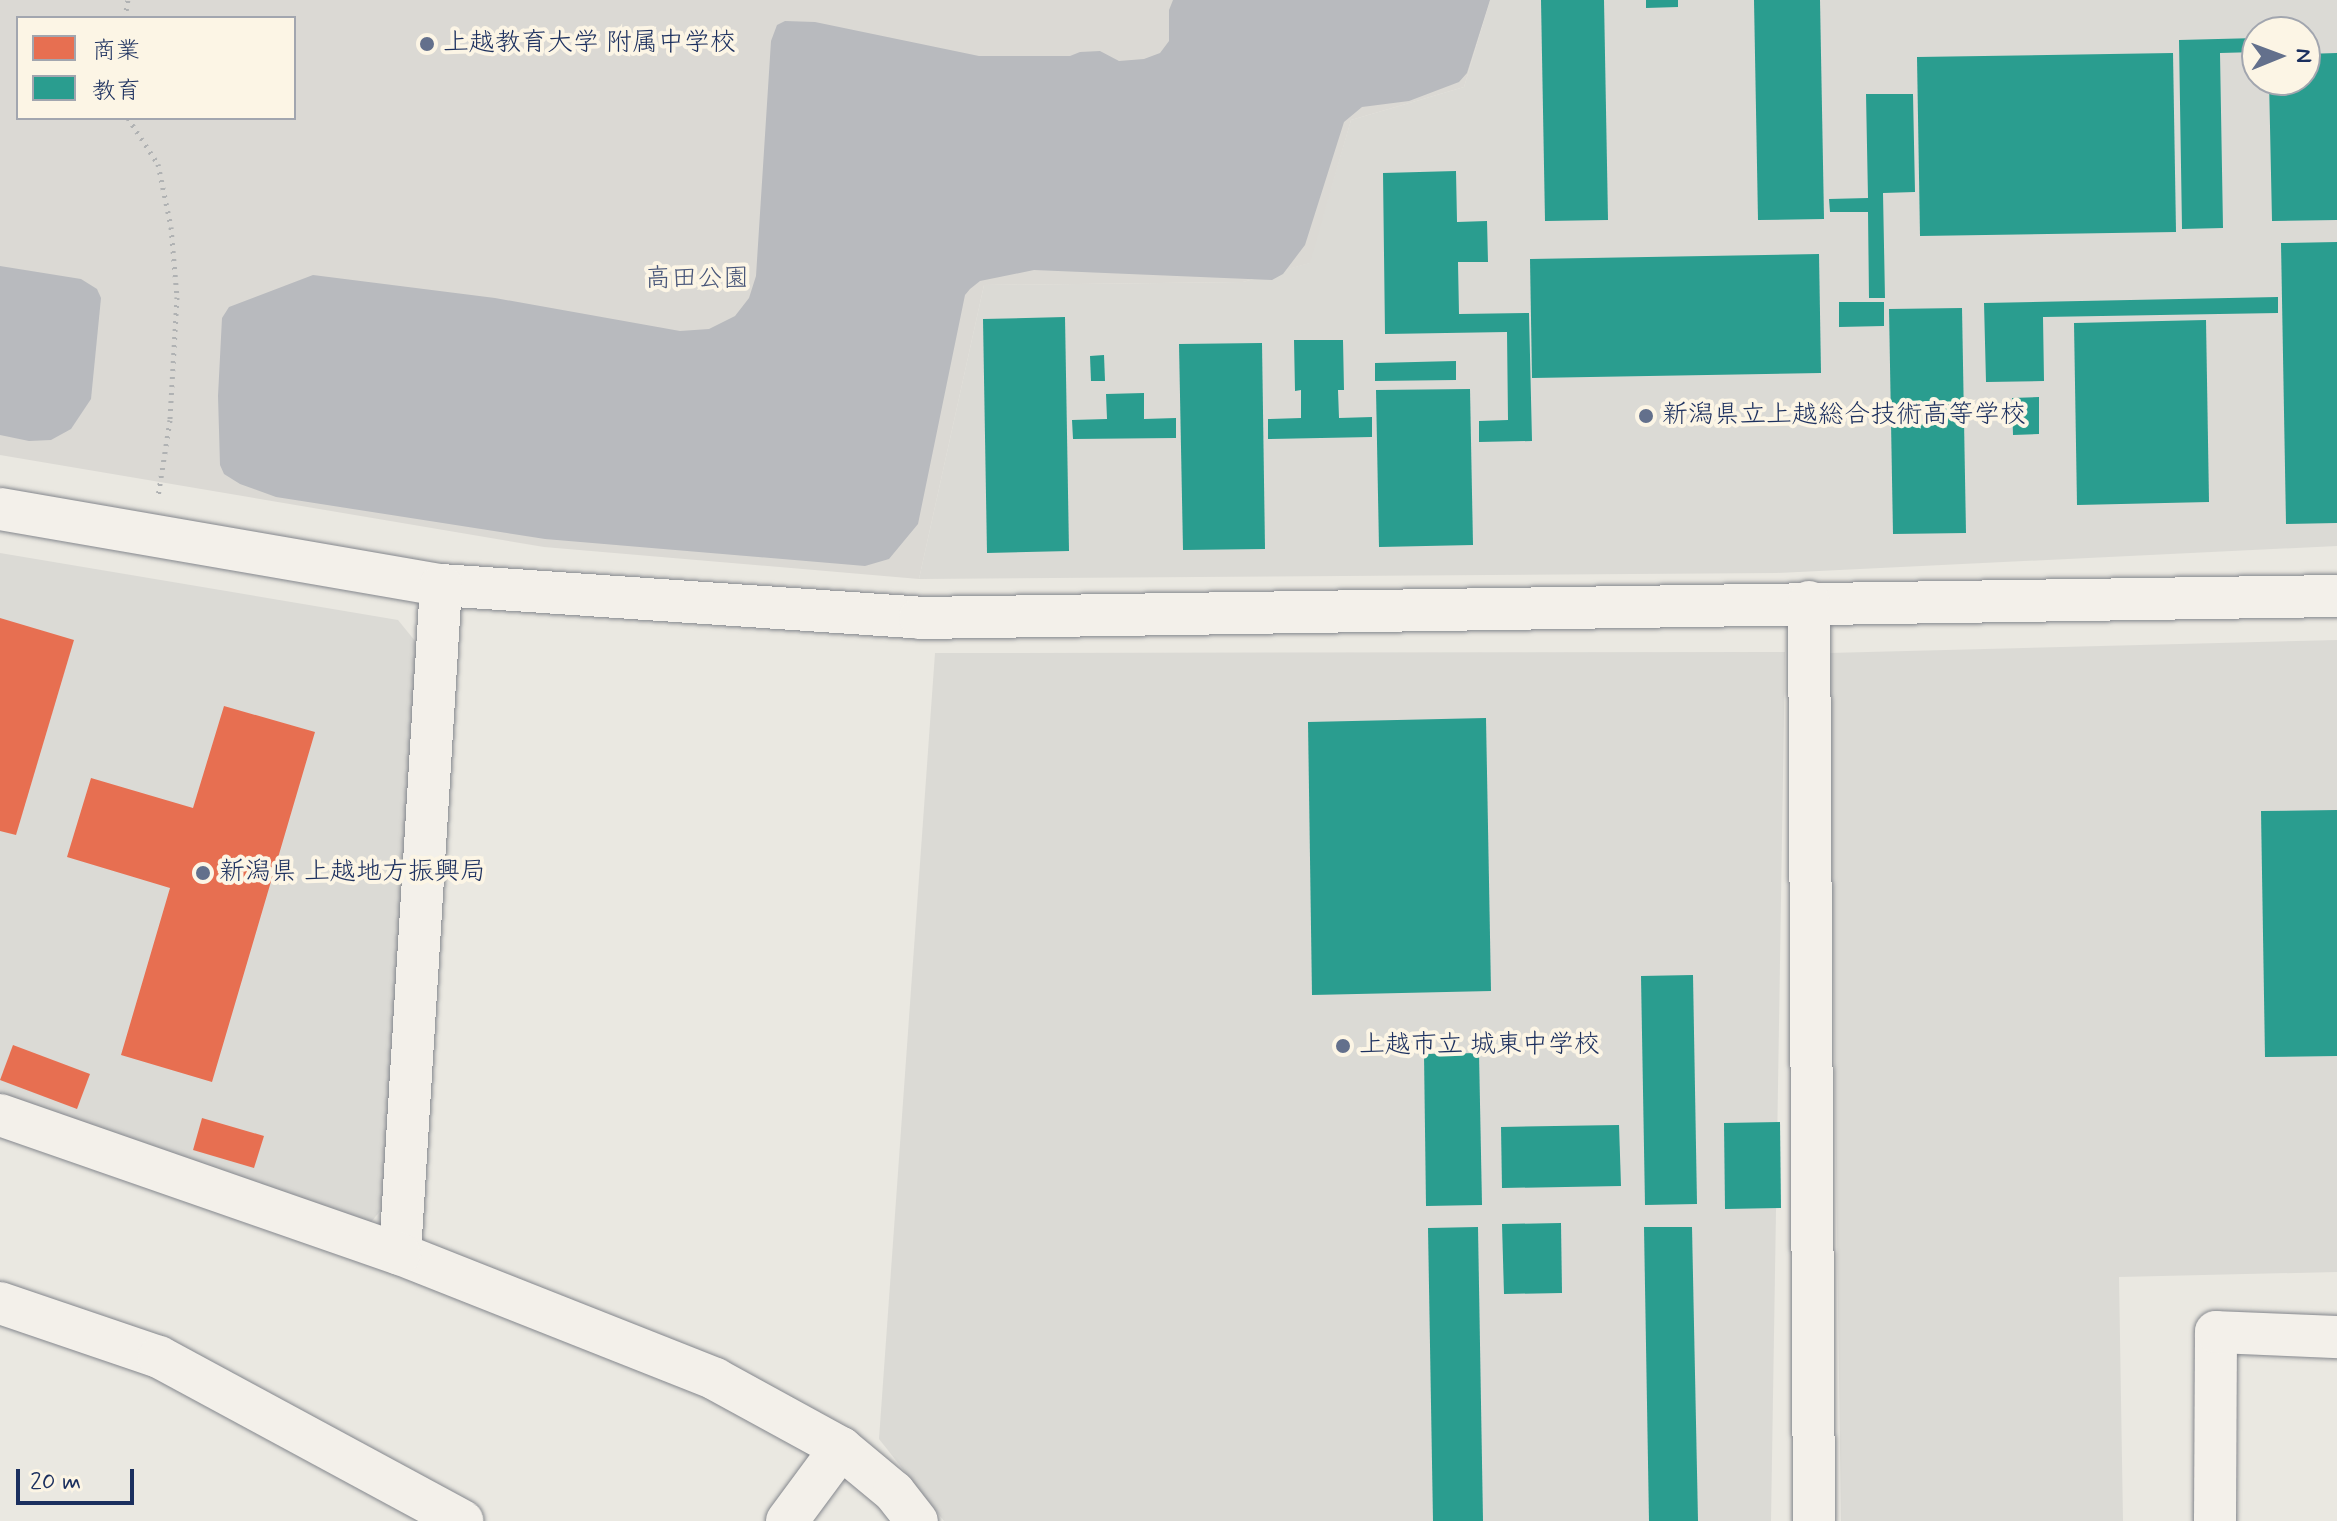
<!DOCTYPE html>
<html>
<head>
<meta charset="utf-8">
<style>
	body { margin:0 }
	#map { position:relative; width:2337px; height:1521px; overflow:hidden; background:#eae8e1; font-family:Mynerve,"Klee One",sans-serif }
	div>[style] { position:absolute }
	[style*='--x'] { left:calc(var(--x)*1px); top:calc(var(--y)*1px); width:calc(var(--w)*1px); rotate:calc(var(--a)*1deg) }
	.built>* { inset:0; background:#dbdad5 }
	.green>* { inset:0; background:#dbd9d4 }
	.water>* { inset:0; background:#b8babe }
	.shops>* { inset:0; background:#e76f51 }
	.schools>* { inset:0; background:#2a9d8f }
	.path>* { height:5px; margin-top:-2.5px; transform-origin:0; background:repeating-linear-gradient(90deg,#b0b2b3 0 2px,transparent 0 8px) }
	.roads { filter:drop-shadow(0 0 2px #84878d) drop-shadow(0 0 2px #84878d) }
	.minor>* { height:42px; margin:-21px; padding:0 21px; transform-origin:21px; border-radius:21px; background:#f3f0ea }
	.dots>* { width:22px; height:22px; translate:-50% -50%; box-sizing:border-box; border:4px solid #fcf5e5; border-radius:50% }
	span { translate:-50% -50%; white-space:nowrap; text-align:center; line-height:1.15; -webkit-text-stroke:8px #fcf5e5; paint-order:stroke }
	.poi-label { font-size:26px; color:#1b2f5e }
	.left { translate:0 -50%; text-align:left }
	.park-label { font-size:26px; color:#485679 }
	.legend { position:absolute; left:16px; top:16px; width:280px; height:104px; box-sizing:border-box; background:#fcf5e5; border:2px solid #a2a6af; margin:0; padding:10px 14px; list-style:none; font-size:24px; color:#1b2f5e }
	.legend li { display:flex; align-items:center; gap:16px; height:40px }
	.legend b { width:40px; border:2px solid #a2a6af }
	.north { position:absolute; left:2241px; top:16px; width:80px; height:80px; box-sizing:border-box; background:#fcf5e5; border:2px solid #a2a6af; border-radius:50%; rotate:89deg; font-size:22px; font-weight:700; line-height:32px; text-align:center; color:#1b2f5e }
	.north::after { content:''; display:block; margin:auto; width:28px; height:36px; background:#63708c; clip-path:polygon(50% 0,100% 100%,50% 72%,0 100%) }
	.scale { position:absolute; left:16px; top:1469px; width:118px; height:36px; box-sizing:border-box; border:4px solid #1b2f5e; border-top:0; padding-left:10px; font-size:24px; line-height:28px; white-space:nowrap; color:#1b2f5e; -webkit-text-stroke:6px #fcf5e5; paint-order:stroke }
</style>
</head>
<body>
<div id="map">
	<div class="built">
		<div style="clip-path:polygon(evenodd,1490px 0,2337px 0,2337px 546px,1777px 573px,919px 579px,984px 285px,1243px 282px,1309px 263px,1351px 120px,1464px 87px,1490px 0,2257px 32px,2305px 32px,2305px 80px,2257px 80px,2257px 32px)"></div>
		<div style="clip-path:polygon(0 553px,398px 620px,420px 647px,384px 1206px,368px 1226px,0 1099px)"></div>
		<div style="clip-path:polygon(2337px 640px,2337px 1272px,2119px 1277px,2123px 1521px,1841px 1521px,1829px 653px)"></div>
		<div style="clip-path:polygon(1785px 652px,1771px 1521px,944px 1521px,879px 1439px,935px 653px)"></div>
	</div>
	<div class="green">
		<div style="clip-path:polygon(evenodd,0 0,1490px 0,1464px 87px,1351px 120px,1310px 263px,1243px 282px,984px 285px,919px 579px,544px 547px,0 455px,0 0,18px 18px,294px 18px,294px 118px,18px 118px,18px 18px)"></div>
	</div>
	<div class="water">
		<div style="clip-path:polygon(1173px 0,1490px 0,1467px 73px,1459px 82px,1409px 101px,1362px 107px,1344px 122px,1305px 245px,1283px 274px,1272px 280px,1034px 270px,980px 281px,970px 289px,965px 295px,918px 524px,889px 559px,865px 566px,545px 539px,276px 497px,240px 484px,224px 474px,220px 465px,218px 396px,222px 318px,229px 307px,313px 275px,495px 298px,680px 331px,709px 329px,735px 316px,749px 298px,756px 276px,771px 41px,777px 25px,785px 21px,815px 22px,979px 56px,1070px 56px,1080px 52px,1100px 51px,1119px 61px,1144px 59px,1160px 53px,1169px 41px,1169px 10px)"></div>
		<div style="clip-path:polygon(0 266px,81px 279px,97px 289px,101px 298px,91px 399px,71px 429px,51px 440px,29px 441px,0 435px)"></div>
	</div>
	<div class="shops">
		<div style="clip-path:polygon(0 618px,74px 640px,16px 835px,0 831px)"></div>
		<div style="clip-path:polygon(224px 706px,315px 732px,212px 1082px,121px 1055px,170px 888px,67px 857px,91px 778px,193px 808px)"></div>
		<div style="clip-path:polygon(13px 1045px,90px 1074px,77px 1109px,0 1080px)"></div>
		<div style="clip-path:polygon(202px 1118px,264px 1136px,254px 1168px,193px 1150px)"></div>
	</div>
	<div class="schools">
		<div style="clip-path:polygon(1541px 0,1604px 0,1608px 220px,1545px 221px)"></div>
		<div style="clip-path:polygon(1646px 0,1678px 0,1678px 7px,1646px 8px)"></div>
		<div style="clip-path:polygon(1754px 0,1820px 0,1824px 219px,1758px 220px)"></div>
		<div style="clip-path:polygon(2257px 38px,2257px 52px,2220px 53px,2223px 228px,2182px 229px,2179px 40px)"></div>
		<div style="clip-path:polygon(2173px 53px,2176px 232px,1920px 236px,1917px 57px)"></div>
		<div style="clip-path:polygon(2337px 53px,2337px 220px,2272px 221px,2269px 80px,2305px 80px,2305px 54px)"></div>
		<div style="clip-path:polygon(1866px 94px,1913px 94px,1915px 192px,1883px 193px,1885px 298px,1869px 298px,1868px 212px,1830px 212px,1829px 199px,1868px 198px)"></div>
		<div style="clip-path:polygon(1456px 171px,1457px 222px,1487px 221px,1488px 262px,1458px 262px,1459px 314px,1529px 313px,1532px 441px,1479px 442px,1479px 421px,1508px 420px,1507px 332px,1385px 334px,1383px 173px)"></div>
		<div style="clip-path:polygon(2337px 242px,2337px 523px,2286px 524px,2281px 243px)"></div>
		<div style="clip-path:polygon(1819px 254px,1821px 373px,1532px 378px,1530px 259px)"></div>
		<div style="clip-path:polygon(2278px 297px,2278px 313px,2043px 317px,2044px 381px,1986px 382px,1984px 303px)"></div>
		<div style="clip-path:polygon(1839px 302px,1884px 302px,1884px 326px,1839px 327px)"></div>
		<div style="clip-path:polygon(1962px 308px,1966px 533px,1893px 534px,1889px 309px)"></div>
		<div style="clip-path:polygon(1065px 317px,1069px 551px,987px 553px,983px 319px)"></div>
		<div style="clip-path:polygon(2206px 320px,2209px 502px,2077px 505px,2074px 323px)"></div>
		<div style="clip-path:polygon(1294px 340px,1343px 340px,1344px 390px,1338px 390px,1339px 418px,1372px 417px,1372px 437px,1268px 439px,1268px 419px,1301px 418px,1301px 390px,1295px 391px)"></div>
		<div style="clip-path:polygon(1262px 343px,1265px 549px,1183px 550px,1179px 344px)"></div>
		<div style="clip-path:polygon(1104px 355px,1105px 381px,1091px 381px,1090px 356px)"></div>
		<div style="clip-path:polygon(1456px 361px,1456px 380px,1375px 381px,1375px 363px)"></div>
		<div style="clip-path:polygon(1470px 389px,1473px 545px,1379px 547px,1376px 390px)"></div>
		<div style="clip-path:polygon(1144px 393px,1144px 419px,1176px 418px,1176px 438px,1073px 439px,1072px 420px,1107px 419px,1106px 394px)"></div>
		<div style="clip-path:polygon(2039px 397px,2039px 434px,2013px 435px,2012px 398px)"></div>
		<div style="clip-path:polygon(1486px 718px,1491px 991px,1312px 995px,1308px 722px)"></div>
		<div style="clip-path:polygon(2337px 810px,2337px 1056px,2265px 1057px,2261px 811px)"></div>
		<div style="clip-path:polygon(1693px 975px,1697px 1204px,1645px 1205px,1641px 976px)"></div>
		<div style="clip-path:polygon(1479px 1053px,1482px 1205px,1426px 1206px,1424px 1054px)"></div>
		<div style="clip-path:polygon(1780px 1122px,1781px 1208px,1725px 1209px,1724px 1123px)"></div>
		<div style="clip-path:polygon(1619px 1125px,1621px 1186px,1502px 1188px,1501px 1127px)"></div>
		<div style="clip-path:polygon(1561px 1223px,1562px 1293px,1504px 1294px,1502px 1224px)"></div>
		<div style="clip-path:polygon(1478px 1227px,1483px 1521px,1433px 1521px,1428px 1228px)"></div>
		<div style="clip-path:polygon(1644px 1227px,1692px 1227px,1698px 1521px,1649px 1521px)"></div>
	</div>
	<div class="path">
		<div style="--x:125;--y:18;--w:18;--a:-81"></div>
		<div style="--x:128;--y:118;--w:55;--a:56.9"></div>
		<div style="--x:158;--y:164;--w:64;--a:78.3"></div>
		<div style="--x:171;--y:227;--w:70;--a:85.1"></div>
		<div style="--x:177;--y:297;--w:123;--a:93.3"></div>
		<div style="--x:170;--y:420;--w:78;--a:98.9"></div>
	</div>
	<div class="roads">
		<div class="minor">
			<div style="--x:0;--y:509;--w:448;--a:9.8"></div>
			<div style="--x:441;--y:585;--w:480;--a:3.9"></div>
			<div style="--x:920;--y:618;--w:1417;--a:-0.89"></div>
			<div style="--x:441;--y:585;--w:670;--a:93.51"></div>
			<div style="--x:400;--y:1254;--w:339;--a:21.6"></div>
			<div style="--x:715;--y:1379;--w:144;--a:28.7"></div>
			<div style="--x:841;--y:1448;--w:69;--a:39.7"></div>
			<div style="--x:894;--y:1492;--w:37;--a:52"></div>
			<div style="--x:1809;--y:602;--w:919;--a:89.69"></div>
			<div style="--x:0;--y:1115;--w:423;--a:19.2"></div>
			<div style="--x:0;--y:1303;--w:168;--a:18.8"></div>
			<div style="--x:159;--y:1357;--w:345;--a:28.4"></div>
			<div style="--x:787;--y:1521;--w:91;--a:-53.5"></div>
			<div style="--x:2215;--y:1521;--w:189;--a:-89.7"></div>
			<div style="--x:2216;--y:1332;--w:121;--a:2.4"></div>
		</div>
	</div>
	<div class="dots">
		<div style="left:427px;top:44px;background:#63708c"></div>
		<div style="left:1646px;top:416px;background:#63708c"></div>
		<div style="left:203px;top:873px;background:#63708c"></div>
		<div style="left:1343px;top:1046px;background:#63708c"></div>
	</div>
	<div class="poi-label">
		<span class="left" style="left:443px;top:44px">上越教育大学 附属中学校</span>
		<span class="left" style="left:1662px;top:416px">新潟県立上越総合技術高等学校</span>
		<span class="left" style="left:219px;top:873px">新潟県 上越地方振興局</span>
		<span class="left" style="left:1359px;top:1046px">上越市立 城東中学校</span>
	</div>
	<div class="park-label">
		<span style="left:697px;top:280px">高田公園</span>
	</div>
	<ul class="legend">
	<li><b style="height:22px;background:#e76f51"></b>商業</li>
	<li><b style="height:22px;background:#2a9d8f"></b>教育</li>
	</ul>
	<div class="north">N</div>
	<div class="scale">20 m</div>
</div>
</body>
</html>
